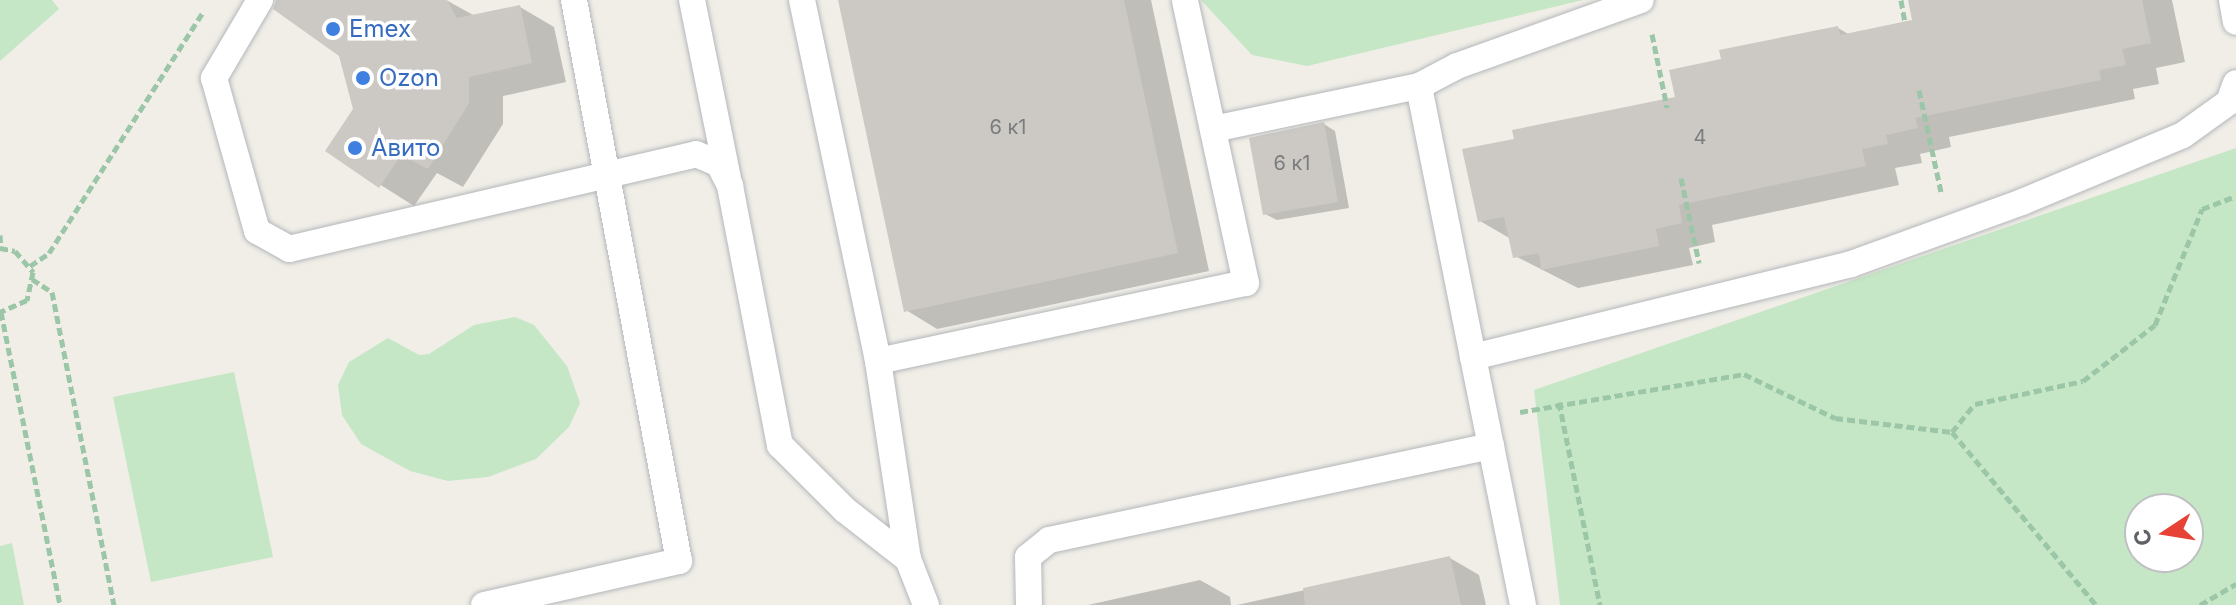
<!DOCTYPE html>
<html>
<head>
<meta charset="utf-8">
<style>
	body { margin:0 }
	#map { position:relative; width:2236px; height:605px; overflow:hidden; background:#f0eee7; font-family:Inter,sans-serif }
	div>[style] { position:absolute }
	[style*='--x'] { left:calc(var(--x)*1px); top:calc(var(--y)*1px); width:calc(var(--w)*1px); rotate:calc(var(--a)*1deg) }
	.green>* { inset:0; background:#c5e7c5 }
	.shadow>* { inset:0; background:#0003 }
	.building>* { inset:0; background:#ccc9c4 }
	.path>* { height:5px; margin-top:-2.5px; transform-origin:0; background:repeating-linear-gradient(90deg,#9cc6a8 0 8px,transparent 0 12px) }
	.roads { filter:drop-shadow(0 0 2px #b4b7bb) drop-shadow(0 0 2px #b4b7bb) }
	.service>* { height:26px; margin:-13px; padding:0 13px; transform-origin:13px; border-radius:13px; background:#fff }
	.dots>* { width:22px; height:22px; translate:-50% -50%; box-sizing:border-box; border:4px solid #fff; border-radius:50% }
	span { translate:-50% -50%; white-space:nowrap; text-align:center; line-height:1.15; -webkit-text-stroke:7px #fff; paint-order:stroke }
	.number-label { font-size:20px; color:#7a7c7e }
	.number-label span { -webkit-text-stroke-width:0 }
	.shop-label { font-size:24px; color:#366cbe }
	.left { translate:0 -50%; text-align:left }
	.north { position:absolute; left:2124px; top:493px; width:80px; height:80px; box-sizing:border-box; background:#fff; border:2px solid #bfc0c2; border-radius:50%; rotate:258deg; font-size:22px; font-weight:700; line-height:32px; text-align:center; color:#5f6267 }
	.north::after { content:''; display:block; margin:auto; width:28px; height:36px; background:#e74236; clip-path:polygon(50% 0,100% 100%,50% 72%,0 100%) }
</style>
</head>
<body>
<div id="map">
	<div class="green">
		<div style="clip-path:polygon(0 0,52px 0,59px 9px,0 61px)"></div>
		<div style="clip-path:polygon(1201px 0,1583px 0,1307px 66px,1252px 55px)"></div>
		<div style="clip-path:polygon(evenodd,2236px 148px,2236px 605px,1560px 605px,1534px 390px,2236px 148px,2140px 509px,2188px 509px,2188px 557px,2140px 557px,2140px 509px)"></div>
		<div style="clip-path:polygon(515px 317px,534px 325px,567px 366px,580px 403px,569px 427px,536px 459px,488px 477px,448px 481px,410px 471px,361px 444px,342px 415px,338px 385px,349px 362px,388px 338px,419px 355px,429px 354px,474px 325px)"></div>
		<div style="clip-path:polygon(234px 372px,273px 557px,151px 582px,113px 397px)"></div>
		<div style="clip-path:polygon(12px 543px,24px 605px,0 605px,0 546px)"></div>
	</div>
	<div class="shadow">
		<div style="clip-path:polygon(308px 0,446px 0,475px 16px,520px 7px,554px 27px,566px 82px,503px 96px,503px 124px,463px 187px,437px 173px,414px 206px,327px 151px,355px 109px,341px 55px)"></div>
		<div style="clip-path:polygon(840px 0,1151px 0,1209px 271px,937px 329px,906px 310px)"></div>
		<div style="clip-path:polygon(1910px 0,2172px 0,2185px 62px,2156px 68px,2159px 84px,2133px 89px,2135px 99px,1949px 137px,1951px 147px,1920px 154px,1922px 163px,1895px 168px,1899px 185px,1712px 225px,1715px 242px,1689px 248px,1693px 265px,1578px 288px,1515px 256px,1511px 239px,1480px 221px,1517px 140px,1677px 98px,1723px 61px,1838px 28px,1850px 35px,1915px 22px)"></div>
		<div style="clip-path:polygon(1324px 124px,1335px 131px,1349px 208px,1277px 220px,1265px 214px)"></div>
		<div style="clip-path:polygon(1450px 558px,1479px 575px,1486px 605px,1237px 605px)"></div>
		<div style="clip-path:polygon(1200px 580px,1230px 597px,1231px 605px,1088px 605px)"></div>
	</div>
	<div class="building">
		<div style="clip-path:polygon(276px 0,447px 0,457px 18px,520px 5px,532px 63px,469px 77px,469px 103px,428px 169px,401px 155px,379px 188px,325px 151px,353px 109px,339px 56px,273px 9px)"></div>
		<div style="clip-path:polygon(838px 0,1124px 0,1178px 253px,904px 312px)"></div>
		<div style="clip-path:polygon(1908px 0,2142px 0,2151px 43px,2122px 49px,2126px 65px,2099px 70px,2101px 80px,1915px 118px,1918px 128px,1886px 135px,1888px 144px,1862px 149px,1866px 166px,1679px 205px,1682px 223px,1656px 229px,1659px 246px,1541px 270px,1539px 253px,1513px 258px,1504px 217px,1478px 222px,1462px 149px,1514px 139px,1512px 130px,1675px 97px,1669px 70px,1721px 59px,1719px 50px,1838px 26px,1840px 35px,1912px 20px)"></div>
		<div style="clip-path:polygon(1324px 122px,1338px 202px,1263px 215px,1249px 138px)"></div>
		<div style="clip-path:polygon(1450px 556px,1461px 605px,1305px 605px,1303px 588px)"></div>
	</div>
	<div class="path">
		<div style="--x:1901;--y:0;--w:22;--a:80"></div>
		<div style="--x:1652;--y:34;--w:75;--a:78.4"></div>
		<div style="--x:1919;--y:90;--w:104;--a:77.8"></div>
		<div style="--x:1681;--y:178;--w:87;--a:78"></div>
		<div style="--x:0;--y:235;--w:13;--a:86"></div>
		<div style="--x:0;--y:248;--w:15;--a:11"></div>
		<div style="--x:15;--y:251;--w:28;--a:49"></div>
		<div style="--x:33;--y:272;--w:29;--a:102"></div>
		<div style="--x:27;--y:300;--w:30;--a:156"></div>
		<div style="--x:30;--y:266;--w:23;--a:-34"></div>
		<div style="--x:49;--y:253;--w:287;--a:-57.4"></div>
		<div style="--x:32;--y:279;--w:24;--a:33"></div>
		<div style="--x:52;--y:292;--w:319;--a:78.8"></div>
		<div style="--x:1;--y:312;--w:299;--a:78.6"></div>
		<div style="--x:1559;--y:402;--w:207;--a:78.6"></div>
		<div style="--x:1520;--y:412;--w:227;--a:-9.6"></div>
		<div style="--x:1744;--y:374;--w:101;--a:25.8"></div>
		<div style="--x:1835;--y:418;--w:118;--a:6.8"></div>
		<div style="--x:1952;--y:432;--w:225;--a:50.2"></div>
		<div style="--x:1952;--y:432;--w:36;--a:-51"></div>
		<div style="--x:1975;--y:404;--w:110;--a:-12"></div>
		<div style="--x:2083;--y:381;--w:91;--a:-37.9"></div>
		<div style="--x:2155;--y:325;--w:125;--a:-67.9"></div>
		<div style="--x:2202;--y:209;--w:36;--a:-21"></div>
		<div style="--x:2200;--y:605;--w:42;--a:-30.3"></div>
	</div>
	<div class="roads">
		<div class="service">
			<div style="--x:260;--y:0;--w:91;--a:120.5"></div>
			<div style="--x:214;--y:78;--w:159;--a:74.3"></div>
			<div style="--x:257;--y:231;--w:37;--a:29"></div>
			<div style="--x:289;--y:249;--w:418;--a:-13.1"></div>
			<div style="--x:696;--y:154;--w:25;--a:23"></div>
			<div style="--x:719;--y:164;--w:25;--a:63"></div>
			<div style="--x:730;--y:186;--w:264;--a:79.1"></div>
			<div style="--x:780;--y:445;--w:92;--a:45"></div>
			<div style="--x:845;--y:510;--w:80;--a:37.9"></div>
			<div style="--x:908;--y:559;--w:49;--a:68.6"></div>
			<div style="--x:692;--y:0;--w:182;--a:78.6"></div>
			<div style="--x:802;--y:0;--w:369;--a:78.1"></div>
			<div style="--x:878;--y:361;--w:376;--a:-12"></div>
			<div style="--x:1246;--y:283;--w:289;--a:-102.2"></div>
			<div style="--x:2232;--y:0;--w:22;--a:80"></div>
			<div style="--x:1213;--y:129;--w:210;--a:-11.8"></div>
			<div style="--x:1473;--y:357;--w:276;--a:-101.3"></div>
			<div style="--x:1419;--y:86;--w:43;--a:-27.8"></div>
			<div style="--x:1457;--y:66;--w:195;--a:-19.7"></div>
			<div style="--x:878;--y:361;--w:200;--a:81.4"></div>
			<div style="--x:484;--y:605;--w:200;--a:-12.7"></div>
			<div style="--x:679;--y:561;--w:571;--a:-100.6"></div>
			<div style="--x:1029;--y:605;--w:48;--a:-91.2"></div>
			<div style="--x:1028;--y:557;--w:27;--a:-39"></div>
			<div style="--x:1049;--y:540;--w:452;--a:-12"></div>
			<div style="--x:1523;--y:605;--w:253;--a:-101.4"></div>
			<div style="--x:1473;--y:357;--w:389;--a:-13.8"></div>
			<div style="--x:1851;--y:264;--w:182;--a:-19.9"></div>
			<div style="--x:2022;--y:202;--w:174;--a:-22.6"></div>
			<div style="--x:2183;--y:135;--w:57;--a:-35.7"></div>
			<div style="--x:2229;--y:102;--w:20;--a:-70"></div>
		</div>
	</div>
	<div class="dots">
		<div style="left:333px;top:29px;background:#3f7fe0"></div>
		<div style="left:363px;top:78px;background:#3f7fe0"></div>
		<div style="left:355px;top:148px;background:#3f7fe0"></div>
	</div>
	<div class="number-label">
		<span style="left:1008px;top:127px">6 к1</span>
		<span style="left:1700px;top:137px">4</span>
		<span style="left:1292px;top:163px">6 к1</span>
	</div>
	<div class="shop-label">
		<span class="left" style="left:349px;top:29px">Emex</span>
		<span class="left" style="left:379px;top:78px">Ozon</span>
		<span class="left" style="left:371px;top:148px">Авито</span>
	</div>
	<div class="north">С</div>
</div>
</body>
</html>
